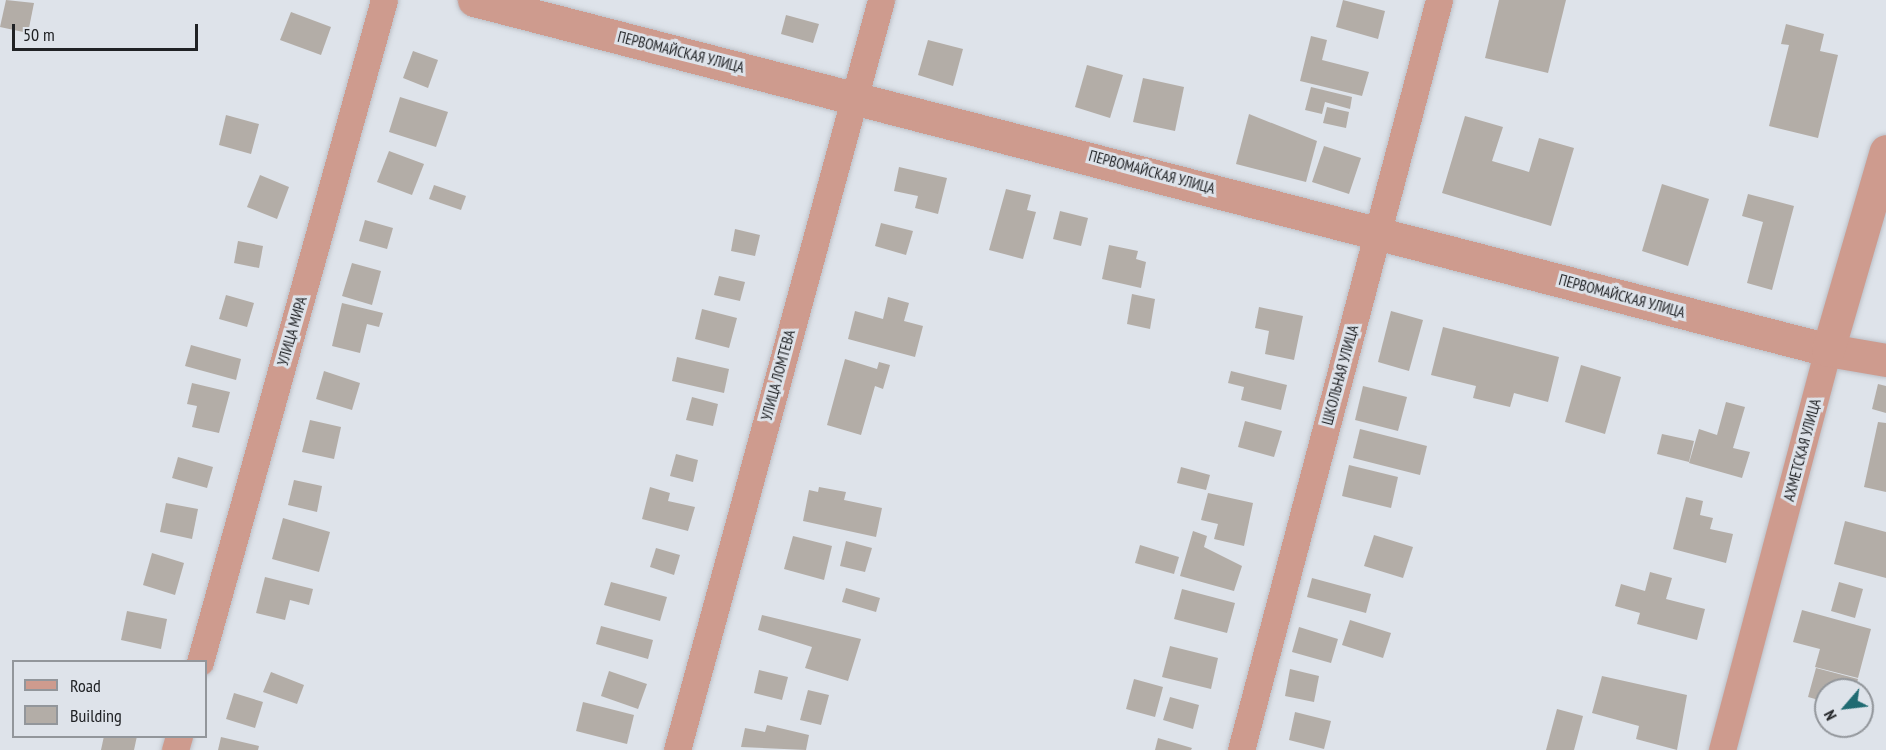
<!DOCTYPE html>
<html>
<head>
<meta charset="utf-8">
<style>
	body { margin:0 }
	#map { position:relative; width:1886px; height:750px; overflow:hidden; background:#dee3ea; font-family:"PT Sans Narrow",sans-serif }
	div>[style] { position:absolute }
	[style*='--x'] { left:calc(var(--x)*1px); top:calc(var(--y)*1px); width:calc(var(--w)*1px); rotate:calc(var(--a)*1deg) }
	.building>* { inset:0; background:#b3ada7 }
	.roads { filter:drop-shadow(0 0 2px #bcc0c7) drop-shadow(0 0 2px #bcc0c7) }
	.minor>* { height:27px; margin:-13.5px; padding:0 13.5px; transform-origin:13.5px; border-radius:13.5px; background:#ce9b8e }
	.tertiary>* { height:33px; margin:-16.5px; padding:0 16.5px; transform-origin:16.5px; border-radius:16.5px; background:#ce9b8e }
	span { translate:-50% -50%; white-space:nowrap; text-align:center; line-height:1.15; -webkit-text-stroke:6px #dee3ea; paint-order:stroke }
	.street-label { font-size:15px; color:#202225 }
	.legend { position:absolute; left:12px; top:660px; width:195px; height:78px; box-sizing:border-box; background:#dee3ea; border:2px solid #92969b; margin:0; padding:8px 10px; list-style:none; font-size:18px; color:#202225 }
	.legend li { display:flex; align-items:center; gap:12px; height:30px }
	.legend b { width:30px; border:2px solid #92969b }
	.north { position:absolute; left:1814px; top:678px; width:60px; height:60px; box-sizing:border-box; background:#dee3ea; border:2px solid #92969b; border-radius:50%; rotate:242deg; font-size:16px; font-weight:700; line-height:24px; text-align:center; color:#202225 }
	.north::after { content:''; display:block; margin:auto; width:21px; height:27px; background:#206b72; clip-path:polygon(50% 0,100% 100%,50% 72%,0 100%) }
	.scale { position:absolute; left:12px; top:24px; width:186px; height:27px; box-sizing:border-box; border:3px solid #202225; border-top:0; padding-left:8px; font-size:18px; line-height:21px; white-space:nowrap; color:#202225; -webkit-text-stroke:4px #dee3ea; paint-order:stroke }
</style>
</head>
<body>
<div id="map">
	<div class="building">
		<div style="clip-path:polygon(6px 0,34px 3px,28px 33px,0 27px)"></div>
		<div style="clip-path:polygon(1343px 0,1385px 11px,1378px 39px,1336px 27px)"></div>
		<div style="clip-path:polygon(1499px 0,1566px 0,1548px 73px,1485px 58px)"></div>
		<div style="clip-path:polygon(291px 12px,331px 27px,321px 55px,280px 40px)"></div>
		<div style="clip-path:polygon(786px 15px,819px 24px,813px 43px,781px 34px)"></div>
		<div style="clip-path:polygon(1786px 24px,1824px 34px,1820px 51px,1838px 55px,1818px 138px,1769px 126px,1789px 45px,1781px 44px)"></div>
		<div style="clip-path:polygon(1311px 36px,1327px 40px,1322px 60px,1369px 72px,1362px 96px,1300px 81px)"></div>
		<div style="clip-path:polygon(928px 40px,963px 49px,953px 86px,918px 75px)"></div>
		<div style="clip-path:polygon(413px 51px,438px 60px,428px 88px,403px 78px)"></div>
		<div style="clip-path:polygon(1087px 65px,1123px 75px,1110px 118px,1075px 107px)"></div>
		<div style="clip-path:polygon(1143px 78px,1184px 87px,1175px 131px,1133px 122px)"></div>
		<div style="clip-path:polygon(1311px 87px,1352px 97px,1350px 109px,1325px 102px,1322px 114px,1305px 110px)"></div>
		<div style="clip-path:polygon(400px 97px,448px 112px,436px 147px,389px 132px)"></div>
		<div style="clip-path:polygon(1327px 107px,1349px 112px,1346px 128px,1323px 123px)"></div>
		<div style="clip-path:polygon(1249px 114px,1317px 141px,1306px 182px,1236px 164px)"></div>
		<div style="clip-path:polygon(226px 115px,259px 124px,251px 154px,219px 145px)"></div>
		<div style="clip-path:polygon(1465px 116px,1503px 127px,1492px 161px,1529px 172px,1539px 138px,1574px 148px,1551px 226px,1442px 193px)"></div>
		<div style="clip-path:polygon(1324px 146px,1361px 158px,1349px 194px,1312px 182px)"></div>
		<div style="clip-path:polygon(389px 151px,424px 164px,412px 195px,377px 182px)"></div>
		<div style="clip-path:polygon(899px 167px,947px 178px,938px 214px,915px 208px,918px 196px,894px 191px)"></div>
		<div style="clip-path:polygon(260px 175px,289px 187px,277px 219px,247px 207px)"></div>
		<div style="clip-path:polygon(1662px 184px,1709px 199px,1688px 266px,1642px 251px)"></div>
		<div style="clip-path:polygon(434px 185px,466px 196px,461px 210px,429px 199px)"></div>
		<div style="clip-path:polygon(1006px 189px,1031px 195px,1027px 210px,1036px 212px,1023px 259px,989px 250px)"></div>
		<div style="clip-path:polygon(1748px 194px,1794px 206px,1772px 290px,1747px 283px,1763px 222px,1742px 216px)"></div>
		<div style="clip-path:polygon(1060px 211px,1088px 218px,1081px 246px,1053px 239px)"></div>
		<div style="clip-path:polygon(365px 220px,393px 228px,387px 249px,359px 241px)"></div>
		<div style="clip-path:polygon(881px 223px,913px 231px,906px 255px,875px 246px)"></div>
		<div style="clip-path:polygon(735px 229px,760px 235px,755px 256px,731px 251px)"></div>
		<div style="clip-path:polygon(238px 241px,263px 246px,259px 268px,234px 263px)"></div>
		<div style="clip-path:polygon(1109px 245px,1138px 251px,1136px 259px,1146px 262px,1141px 288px,1102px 279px)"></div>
		<div style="clip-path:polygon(352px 263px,381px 271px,372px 305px,342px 296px)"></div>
		<div style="clip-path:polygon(719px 276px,745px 282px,740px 301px,714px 295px)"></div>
		<div style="clip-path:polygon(1132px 294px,1155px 299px,1150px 329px,1127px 324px)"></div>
		<div style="clip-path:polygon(226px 295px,254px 303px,247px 327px,219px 319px)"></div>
		<div style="clip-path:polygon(888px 297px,909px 303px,904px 321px,923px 326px,915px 357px,848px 339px,855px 311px,883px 319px)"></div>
		<div style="clip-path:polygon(342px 303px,383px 313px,379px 327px,367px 324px,360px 353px,332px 346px)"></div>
		<div style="clip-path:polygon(1259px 307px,1303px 316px,1294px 360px,1265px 354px,1269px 331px,1255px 328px)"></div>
		<div style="clip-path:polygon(702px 309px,737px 318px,729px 348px,695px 339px)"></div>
		<div style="clip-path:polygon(1391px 311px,1423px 320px,1409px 371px,1378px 362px)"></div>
		<div style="clip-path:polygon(1443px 327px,1559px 357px,1548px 402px,1514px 393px,1510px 407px,1473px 398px,1476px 386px,1431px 375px)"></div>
		<div style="clip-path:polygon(191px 345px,241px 359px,236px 380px,185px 366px)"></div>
		<div style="clip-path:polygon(677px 357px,729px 369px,724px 393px,672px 381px)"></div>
		<div style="clip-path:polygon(845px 359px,877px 369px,879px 362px,890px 365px,883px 389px,875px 386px,861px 435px,827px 425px)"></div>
		<div style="clip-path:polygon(1581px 365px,1621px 377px,1605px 434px,1565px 422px)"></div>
		<div style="clip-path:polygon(324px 371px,360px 383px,352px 410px,316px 399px)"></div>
		<div style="clip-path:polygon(1231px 371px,1287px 385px,1281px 410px,1241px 400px,1244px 387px,1228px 383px)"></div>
		<div style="clip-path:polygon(192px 383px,230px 392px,219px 433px,192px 427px,197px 406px,187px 404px)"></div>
		<div style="clip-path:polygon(1878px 384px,1886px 386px,1886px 413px,1872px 409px)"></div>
		<div style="clip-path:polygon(1363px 386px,1407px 397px,1398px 431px,1355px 420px)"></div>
		<div style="clip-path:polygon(692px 397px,718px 404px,713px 426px,686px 420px)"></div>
		<div style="clip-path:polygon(1726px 402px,1745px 407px,1733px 448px,1750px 452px,1742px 478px,1689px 463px,1699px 429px,1717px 435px)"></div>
		<div style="clip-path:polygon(310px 420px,341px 427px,334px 459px,302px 452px)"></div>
		<div style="clip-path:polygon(1245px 421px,1282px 431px,1274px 457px,1238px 447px)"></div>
		<div style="clip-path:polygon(1878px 422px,1886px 423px,1886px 492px,1864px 487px)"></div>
		<div style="clip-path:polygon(1360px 429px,1427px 446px,1420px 475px,1353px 458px)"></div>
		<div style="clip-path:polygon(1662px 434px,1694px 441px,1689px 462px,1657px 454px)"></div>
		<div style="clip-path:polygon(676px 454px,698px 460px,693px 482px,670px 476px)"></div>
		<div style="clip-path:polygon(178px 457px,213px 467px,207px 488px,172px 478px)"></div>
		<div style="clip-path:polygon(1349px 465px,1398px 477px,1391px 508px,1342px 496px)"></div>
		<div style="clip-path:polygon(1181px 467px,1210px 475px,1206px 490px,1177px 483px)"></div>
		<div style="clip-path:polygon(294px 480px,322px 486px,317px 512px,288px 505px)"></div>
		<div style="clip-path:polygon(650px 487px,670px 493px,668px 501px,695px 507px,688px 531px,642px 519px)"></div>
		<div style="clip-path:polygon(819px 487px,846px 492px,844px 500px,882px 508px,876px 537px,803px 521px,809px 490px,818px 492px)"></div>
		<div style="clip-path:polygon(1208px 493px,1253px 503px,1244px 546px,1214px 539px,1218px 524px,1201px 520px)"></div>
		<div style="clip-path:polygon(1686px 497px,1703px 501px,1700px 515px,1713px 518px,1710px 529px,1733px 534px,1726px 563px,1673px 549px)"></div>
		<div style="clip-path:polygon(166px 503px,198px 509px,192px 539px,160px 532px)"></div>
		<div style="clip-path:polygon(283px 518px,330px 532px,319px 572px,272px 559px)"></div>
		<div style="clip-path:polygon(1845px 521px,1886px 532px,1886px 578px,1834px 564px)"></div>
		<div style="clip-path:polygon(1193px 531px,1207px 536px,1204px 547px,1242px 566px,1234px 591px,1180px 576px)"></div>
		<div style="clip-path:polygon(1374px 535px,1413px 547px,1403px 578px,1364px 566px)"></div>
		<div style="clip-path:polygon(793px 536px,832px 546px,824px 580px,784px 569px)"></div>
		<div style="clip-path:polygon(846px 541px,872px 548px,865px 572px,840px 566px)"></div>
		<div style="clip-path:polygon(1140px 545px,1179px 557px,1174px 574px,1135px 563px)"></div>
		<div style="clip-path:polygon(656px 548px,680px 555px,674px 575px,650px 567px)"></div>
		<div style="clip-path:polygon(152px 553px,184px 563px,175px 595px,143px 585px)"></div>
		<div style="clip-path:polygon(1650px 572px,1672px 578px,1666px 599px,1705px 609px,1697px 640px,1637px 624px,1640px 613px,1615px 606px,1621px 584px,1645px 591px)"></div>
		<div style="clip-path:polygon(265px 577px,313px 589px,309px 605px,290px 600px,285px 620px,256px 613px)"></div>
		<div style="clip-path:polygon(1312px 578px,1371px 594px,1366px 613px,1307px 597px)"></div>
		<div style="clip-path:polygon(611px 582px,667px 597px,660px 621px,604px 605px)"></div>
		<div style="clip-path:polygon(1839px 582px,1863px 589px,1855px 618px,1831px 611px)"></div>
		<div style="clip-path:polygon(846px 588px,880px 598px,876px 612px,842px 602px)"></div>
		<div style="clip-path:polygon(1182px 589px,1235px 603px,1227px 633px,1174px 619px)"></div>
		<div style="clip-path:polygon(1802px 610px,1871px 629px,1858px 678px,1815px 667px,1820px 649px,1793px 642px)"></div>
		<div style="clip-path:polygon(127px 611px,167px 619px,161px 649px,121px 640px)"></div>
		<div style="clip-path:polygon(762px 615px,861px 639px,848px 681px,805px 668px,812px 647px,758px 630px)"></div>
		<div style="clip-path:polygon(1350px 620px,1391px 633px,1383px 658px,1342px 645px)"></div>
		<div style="clip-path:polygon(601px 626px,653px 640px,648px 659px,596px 644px)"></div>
		<div style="clip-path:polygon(1299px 627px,1338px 639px,1331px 663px,1292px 652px)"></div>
		<div style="clip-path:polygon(1170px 646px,1218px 658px,1211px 689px,1162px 677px)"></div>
		<div style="clip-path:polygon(1816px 668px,1858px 679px,1855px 690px,1826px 690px,1826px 702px,1808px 697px)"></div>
		<div style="clip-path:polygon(1290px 669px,1319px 676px,1314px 702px,1285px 696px)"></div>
		<div style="clip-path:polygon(759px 670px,788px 677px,782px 700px,754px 693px)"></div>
		<div style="clip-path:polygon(609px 671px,647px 684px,638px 709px,601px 696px)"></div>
		<div style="clip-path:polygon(271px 672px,304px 685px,297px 704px,263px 692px)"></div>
		<div style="clip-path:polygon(1602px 676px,1687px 695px,1677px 750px,1636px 739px,1639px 726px,1592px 713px)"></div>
		<div style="clip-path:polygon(1134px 679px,1163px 687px,1155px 717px,1126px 709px)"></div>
		<div style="clip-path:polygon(808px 690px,829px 695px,821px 725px,800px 720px)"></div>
		<div style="clip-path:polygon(234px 693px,263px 702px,255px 728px,226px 719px)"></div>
		<div style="clip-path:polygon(1170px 697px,1199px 705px,1193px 729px,1163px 720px)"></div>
		<div style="clip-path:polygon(583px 702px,634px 715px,627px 744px,576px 731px)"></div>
		<div style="clip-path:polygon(1557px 709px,1583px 716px,1574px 750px,1546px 750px)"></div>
		<div style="clip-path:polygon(1295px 712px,1331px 721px,1324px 749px,1289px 740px)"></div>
		<div style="clip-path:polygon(767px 725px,809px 735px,806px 750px,741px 747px,745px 728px,765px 732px)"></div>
		<div style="clip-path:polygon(104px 736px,137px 736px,134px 750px,101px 750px)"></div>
		<div style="clip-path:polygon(221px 737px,259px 746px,258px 750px,218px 750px)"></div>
		<div style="clip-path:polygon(1158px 738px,1192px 748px,1191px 750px,1155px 750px)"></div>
	</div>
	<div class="roads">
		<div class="minor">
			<div style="--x:200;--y:662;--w:687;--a:-74.47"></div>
			<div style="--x:175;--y:750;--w:15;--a:-74"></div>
			<div style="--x:677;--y:750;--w:777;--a:-74.78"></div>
			<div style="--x:1241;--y:750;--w:776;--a:-75.21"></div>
			<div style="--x:1722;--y:750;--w:414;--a:-75.2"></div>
		</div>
		<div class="tertiary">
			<div style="--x:474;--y:0;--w:1399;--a:14.49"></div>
			<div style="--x:1828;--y:350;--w:59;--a:9.8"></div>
			<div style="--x:1828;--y:350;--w:207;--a:-73.8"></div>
		</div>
	</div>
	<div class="street-label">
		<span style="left:681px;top:52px;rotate:14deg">ПЕРВОМАЙСКАЯ УЛИЦА</span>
		<span style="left:1152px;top:172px;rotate:15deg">ПЕРВОМАЙСКАЯ УЛИЦА</span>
		<span style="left:1622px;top:296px;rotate:15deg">ПЕРВОМАЙСКАЯ УЛИЦА</span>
		<span style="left:292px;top:331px;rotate:-74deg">УЛИЦА МИРА</span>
		<span style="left:778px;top:375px;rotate:-75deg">УЛИЦА ЛОМТЕВА</span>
		<span style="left:1340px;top:375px;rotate:-75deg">ШКОЛЬНАЯ УЛИЦА</span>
		<span style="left:1802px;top:450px;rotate:-75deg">АХМЕТСКАЯ УЛИЦА</span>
	</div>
	<ul class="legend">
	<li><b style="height:8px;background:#ce9b8e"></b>Road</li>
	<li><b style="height:16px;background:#b3ada7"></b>Building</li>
	</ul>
	<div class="north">N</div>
	<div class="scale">50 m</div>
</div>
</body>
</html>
